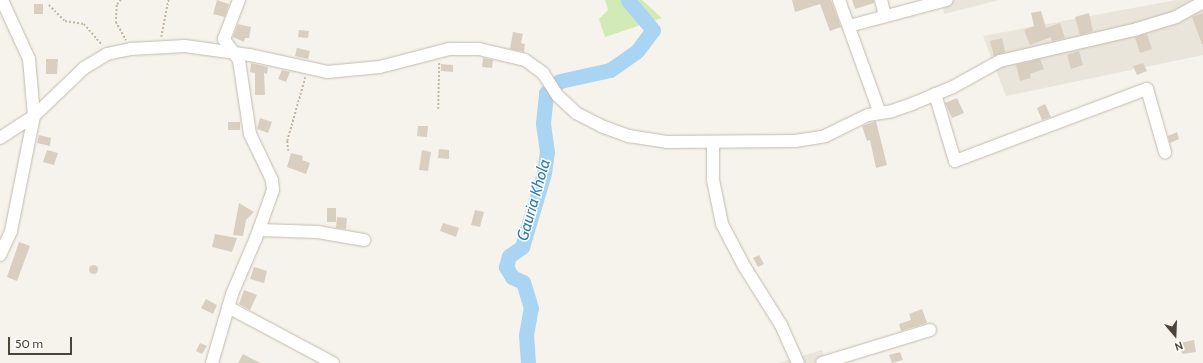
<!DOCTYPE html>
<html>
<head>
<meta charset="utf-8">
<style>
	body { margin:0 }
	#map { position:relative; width:1203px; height:363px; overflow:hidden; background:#f6f3ec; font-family:Cabin,sans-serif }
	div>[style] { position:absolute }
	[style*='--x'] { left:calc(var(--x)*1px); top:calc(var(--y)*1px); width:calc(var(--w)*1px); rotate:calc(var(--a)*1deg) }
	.residential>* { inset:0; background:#eae5da }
	.green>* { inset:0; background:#d2eab5 }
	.river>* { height:15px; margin:-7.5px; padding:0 7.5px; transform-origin:7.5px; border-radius:7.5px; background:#a9d4f2 }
	.building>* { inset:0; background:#d8cfc1 }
	.round { border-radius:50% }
	.path>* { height:1.5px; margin-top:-0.75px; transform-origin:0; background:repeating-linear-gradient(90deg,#c4b79f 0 2px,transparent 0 4px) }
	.roads { filter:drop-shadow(0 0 1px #c2bbae) drop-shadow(0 0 1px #c2bbae) }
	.minor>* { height:12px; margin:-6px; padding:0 6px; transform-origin:6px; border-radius:6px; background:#fff }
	span { translate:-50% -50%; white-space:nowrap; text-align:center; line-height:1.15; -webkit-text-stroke:3px #fff; paint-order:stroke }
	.water-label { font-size:16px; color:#2e7ab2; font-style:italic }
	.north { position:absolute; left:1155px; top:315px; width:40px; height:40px; -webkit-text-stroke:3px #fff; paint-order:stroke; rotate:161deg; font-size:11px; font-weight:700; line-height:16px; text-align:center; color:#4b4439 }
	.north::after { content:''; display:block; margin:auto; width:14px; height:18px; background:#4b4439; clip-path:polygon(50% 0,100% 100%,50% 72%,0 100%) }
	.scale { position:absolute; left:8px; top:337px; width:64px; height:18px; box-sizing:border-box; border:2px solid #4b4439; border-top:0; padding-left:5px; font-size:12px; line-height:14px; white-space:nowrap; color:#4b4439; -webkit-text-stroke:3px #fff; paint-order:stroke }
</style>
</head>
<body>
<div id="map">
	<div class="residential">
		<div style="clip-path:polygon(942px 0,999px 0,944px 14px)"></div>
		<div style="clip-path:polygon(1176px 0,1203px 0,1203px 55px,1006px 96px,983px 36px)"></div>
		<div style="clip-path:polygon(822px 350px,825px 363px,778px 363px)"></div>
	</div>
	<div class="green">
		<div style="clip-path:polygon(605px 0,642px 0,662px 18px,605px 37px,599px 19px,608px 10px)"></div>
	</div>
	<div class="river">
		<div style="--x:528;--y:363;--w:28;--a:-94"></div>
		<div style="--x:526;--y:335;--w:27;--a:-80"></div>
		<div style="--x:531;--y:308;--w:27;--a:-107"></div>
		<div style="--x:523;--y:282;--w:12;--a:-156"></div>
		<div style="--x:512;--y:277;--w:12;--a:-121"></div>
		<div style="--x:506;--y:267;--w:11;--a:-75"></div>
		<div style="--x:509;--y:256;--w:16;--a:-35"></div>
		<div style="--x:522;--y:247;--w:77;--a:-73.4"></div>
		<div style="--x:544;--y:173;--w:21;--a:-82"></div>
		<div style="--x:547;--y:152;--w:29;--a:-98"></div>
		<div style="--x:543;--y:123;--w:30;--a:-84"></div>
		<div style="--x:546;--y:93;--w:18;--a:-41"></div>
		<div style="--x:560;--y:81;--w:51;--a:-12.4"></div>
		<div style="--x:610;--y:70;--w:33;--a:-35"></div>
		<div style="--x:637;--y:51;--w:26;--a:-53"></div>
		<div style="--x:653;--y:30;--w:39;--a:-130"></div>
	</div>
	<div class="building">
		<div style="clip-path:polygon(217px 0,229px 4px,225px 17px,213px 14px)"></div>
		<div style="clip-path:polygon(792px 0,831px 0,841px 27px,830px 31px,820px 4px,795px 12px)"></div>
		<div style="clip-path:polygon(852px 0,874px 0,874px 3px,855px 9px)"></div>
		<div style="clip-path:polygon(34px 4px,43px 4px,43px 14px,34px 14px)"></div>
		<div style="clip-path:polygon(1041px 11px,1046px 28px,1060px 23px,1065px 38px,1052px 41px,1051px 37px,1030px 45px,1024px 30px,1034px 26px,1031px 13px)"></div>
		<div style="clip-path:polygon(1089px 13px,1093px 31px,1080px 35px,1075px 17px)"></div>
		<div style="clip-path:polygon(1203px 13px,1203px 44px,1202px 44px,1192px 17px)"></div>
		<div style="clip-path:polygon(238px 24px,251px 27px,249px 38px,245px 38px,244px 42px,233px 37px)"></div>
		<div style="clip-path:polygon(299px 30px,309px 31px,308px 38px,298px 37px)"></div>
		<div style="clip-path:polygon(513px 32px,523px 34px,521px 43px,525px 44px,524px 52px,510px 49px)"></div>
		<div style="clip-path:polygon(1147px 34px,1152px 49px,1140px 53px,1135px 37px)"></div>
		<div style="clip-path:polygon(1002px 38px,1005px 52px,994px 56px,990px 41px)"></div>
		<div style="clip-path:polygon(297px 48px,310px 51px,308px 59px,295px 56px)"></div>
		<div style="clip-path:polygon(1079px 51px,1083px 65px,1071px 69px,1067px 55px)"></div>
		<div style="clip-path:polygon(483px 58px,493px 60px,492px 68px,482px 67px)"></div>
		<div style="clip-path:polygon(46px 59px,58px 59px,57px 74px,46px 74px)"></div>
		<div style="clip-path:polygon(1040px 59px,1044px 69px,1030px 74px,1031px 78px,1020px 81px,1016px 65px)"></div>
		<div style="clip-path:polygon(251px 63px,268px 67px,267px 74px,264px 73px,265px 95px,255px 95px,255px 73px,250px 72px)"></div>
		<div style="clip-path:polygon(1143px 63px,1147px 71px,1137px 75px,1133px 66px)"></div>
		<div style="clip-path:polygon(441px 64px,453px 65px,453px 72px,441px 71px)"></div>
		<div style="clip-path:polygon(282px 70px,290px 72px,286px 82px,278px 79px)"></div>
		<div style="clip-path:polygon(957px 98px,964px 113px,952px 118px,945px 103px)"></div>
		<div style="clip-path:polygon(1045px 104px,1051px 117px,1042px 120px,1037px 108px)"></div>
		<div style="clip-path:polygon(260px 118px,272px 122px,268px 133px,257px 129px)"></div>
		<div style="clip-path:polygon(876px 121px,887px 165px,876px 168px,870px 140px,867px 141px,862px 126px)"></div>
		<div style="clip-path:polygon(228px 122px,240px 122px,240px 130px,228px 130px)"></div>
		<div style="clip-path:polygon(418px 126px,428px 126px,427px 137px,417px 136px)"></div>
		<div style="clip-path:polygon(1177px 132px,1179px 139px,1170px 143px,1168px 136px)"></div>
		<div style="clip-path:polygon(39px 135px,51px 138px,50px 146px,37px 143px)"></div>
		<div style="clip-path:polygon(439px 149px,449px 150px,449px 159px,438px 158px)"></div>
		<div style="clip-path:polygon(47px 150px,58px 153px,54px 165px,43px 162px)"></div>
		<div style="clip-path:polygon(422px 150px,431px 152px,428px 171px,419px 170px)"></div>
		<div style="clip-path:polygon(291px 153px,303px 156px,302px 160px,310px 163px,306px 174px,287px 167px)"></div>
		<div style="clip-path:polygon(239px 203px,254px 212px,246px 220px,243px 236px,233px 235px)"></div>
		<div style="clip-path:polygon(327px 208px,336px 208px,336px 222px,327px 222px)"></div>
		<div style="clip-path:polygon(475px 210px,484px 212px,480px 227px,471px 225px)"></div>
		<div style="clip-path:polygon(337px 217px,347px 218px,346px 229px,336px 228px)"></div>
		<div style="clip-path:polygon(443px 223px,459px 228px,456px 237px,440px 231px)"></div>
		<div style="clip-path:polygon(215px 234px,237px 238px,232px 252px,212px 247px)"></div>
		<div style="clip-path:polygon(19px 242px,30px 246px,17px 281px,7px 277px)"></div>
		<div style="clip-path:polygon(759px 255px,764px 264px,758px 267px,753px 258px)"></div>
		<div class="round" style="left:88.5px;top:264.5px;width:9px;height:9px"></div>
		<div style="clip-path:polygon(254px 267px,267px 271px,264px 283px,250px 279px)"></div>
		<div style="clip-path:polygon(244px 290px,257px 295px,250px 310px,239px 304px)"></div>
		<div style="clip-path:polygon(206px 299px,217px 305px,213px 314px,201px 308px)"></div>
		<div style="clip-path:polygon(922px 309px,927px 323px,901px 331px,899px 324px,911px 320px,909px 314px)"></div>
		<div style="clip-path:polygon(1194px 340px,1196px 352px,1182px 354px,1180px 343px)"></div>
		<div style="clip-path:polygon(200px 343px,207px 346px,202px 354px,196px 351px)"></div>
		<div style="clip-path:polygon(900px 352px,903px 360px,892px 363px,889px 355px)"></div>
		<div style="clip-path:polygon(243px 354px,260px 363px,238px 363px)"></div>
	</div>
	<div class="path">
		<div style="--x:121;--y:0;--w:6;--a:129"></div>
		<div style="--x:117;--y:5;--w:17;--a:93"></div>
		<div style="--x:116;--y:22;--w:21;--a:61"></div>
		<div style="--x:49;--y:5;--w:23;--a:45"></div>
		<div style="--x:65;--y:21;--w:19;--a:9"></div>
		<div style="--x:84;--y:24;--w:28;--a:49"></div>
		<div style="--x:161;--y:37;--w:38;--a:-79"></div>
		<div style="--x:438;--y:109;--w:47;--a:-88.8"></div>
		<div style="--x:288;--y:151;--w:10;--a:-96"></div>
		<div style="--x:287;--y:141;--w:66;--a:-74.1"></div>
	</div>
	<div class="roads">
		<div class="minor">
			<div style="--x:839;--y:0;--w:120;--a:70.1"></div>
			<div style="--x:881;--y:0;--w:16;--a:76"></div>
			<div style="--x:849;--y:26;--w:101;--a:-14.9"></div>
			<div style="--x:935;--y:94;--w:70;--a:73.4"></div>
			<div style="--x:955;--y:161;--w:205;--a:-20.6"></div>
			<div style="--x:1147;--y:89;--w:66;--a:74.1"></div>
			<div style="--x:0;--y:138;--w:40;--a:-32.9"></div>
			<div style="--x:34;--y:116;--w:69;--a:-43.8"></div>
			<div style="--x:84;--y:68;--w:27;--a:-31"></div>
			<div style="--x:107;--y:54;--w:25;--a:-12"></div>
			<div style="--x:131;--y:49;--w:54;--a:-3.2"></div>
			<div style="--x:185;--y:46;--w:66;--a:7.9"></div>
			<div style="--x:250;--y:55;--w:79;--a:12.4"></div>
			<div style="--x:327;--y:72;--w:53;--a:-5.4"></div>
			<div style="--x:380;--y:67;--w:71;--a:-14.6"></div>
			<div style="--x:449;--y:49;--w:30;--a:0"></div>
			<div style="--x:479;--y:49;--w:47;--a:13.4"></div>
			<div style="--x:525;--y:60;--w:22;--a:36"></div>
			<div style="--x:543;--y:73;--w:27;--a:57"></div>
			<div style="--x:558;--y:96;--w:25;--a:43"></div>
			<div style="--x:576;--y:113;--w:28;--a:27"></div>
			<div style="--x:601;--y:126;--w:30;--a:20"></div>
			<div style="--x:629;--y:136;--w:38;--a:9"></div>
			<div style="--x:667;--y:142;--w:128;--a:-0.4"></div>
			<div style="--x:795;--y:141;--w:30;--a:-9"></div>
			<div style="--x:825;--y:136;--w:48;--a:-26"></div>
			<div style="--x:868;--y:115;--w:24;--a:-9"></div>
			<div style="--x:892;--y:111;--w:21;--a:-19"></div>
			<div style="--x:912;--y:104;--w:44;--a:-22.5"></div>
			<div style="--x:953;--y:87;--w:54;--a:-29"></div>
			<div style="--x:1000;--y:61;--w:141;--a:-13.1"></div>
			<div style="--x:1137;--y:29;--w:41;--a:-17.1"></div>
			<div style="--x:1176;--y:17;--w:31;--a:-29"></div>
			<div style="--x:713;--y:144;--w:36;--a:90"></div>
			<div style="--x:713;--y:180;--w:45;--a:78.4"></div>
			<div style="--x:722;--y:224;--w:47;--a:62.4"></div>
			<div style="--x:744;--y:266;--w:70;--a:57.9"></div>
			<div style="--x:781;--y:325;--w:42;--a:65.9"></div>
			<div style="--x:259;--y:230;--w:59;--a:1.9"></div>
			<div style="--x:318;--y:232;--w:47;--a:9.9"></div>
			<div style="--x:0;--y:255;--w:26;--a:-65"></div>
			<div style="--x:11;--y:231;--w:117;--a:-78.7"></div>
			<div style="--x:34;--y:116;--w:57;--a:-95"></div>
			<div style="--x:29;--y:59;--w:65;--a:-114.6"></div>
			<div style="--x:228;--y:307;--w:119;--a:28.1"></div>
			<div style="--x:212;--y:363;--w:72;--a:-73.8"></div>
			<div style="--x:232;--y:294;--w:61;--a:-66.8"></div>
			<div style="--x:256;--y:238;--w:51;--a:-70.5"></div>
			<div style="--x:273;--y:190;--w:10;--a:-96"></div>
			<div style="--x:272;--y:180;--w:51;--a:-115.6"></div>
			<div style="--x:250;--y:134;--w:75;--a:-98.5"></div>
			<div style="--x:239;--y:60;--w:26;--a:-126"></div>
			<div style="--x:224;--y:39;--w:42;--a:-69"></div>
			<div style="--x:822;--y:363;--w:113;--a:-17"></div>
		</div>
	</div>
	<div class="water-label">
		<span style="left:534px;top:200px;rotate:-74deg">Gauria Khola</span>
	</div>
	<div class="north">N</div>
	<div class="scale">50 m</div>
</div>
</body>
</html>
